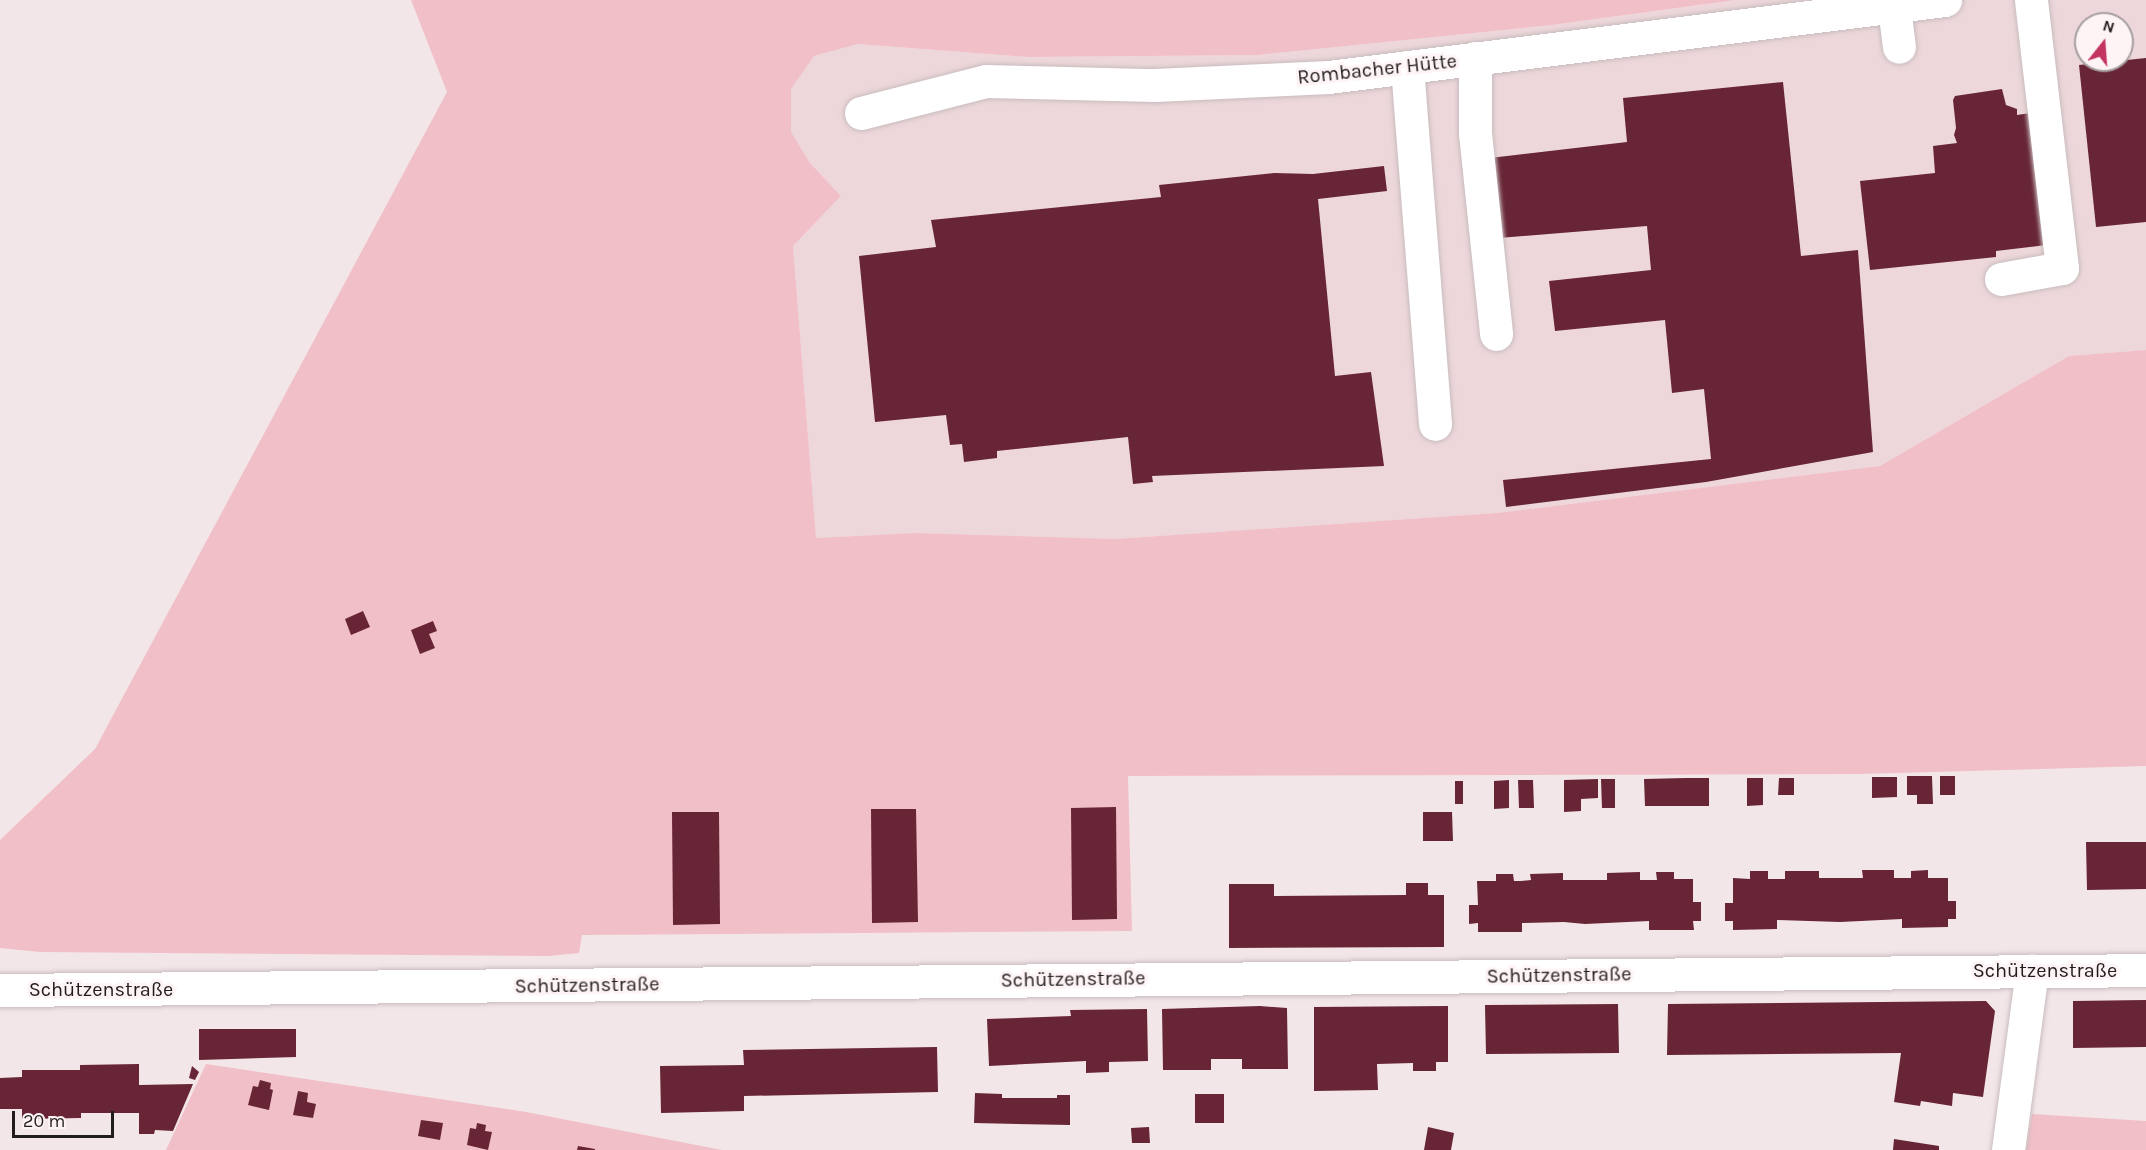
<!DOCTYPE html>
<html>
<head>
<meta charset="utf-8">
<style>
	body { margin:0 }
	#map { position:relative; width:2146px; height:1150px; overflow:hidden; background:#f3e6e8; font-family:Karla,sans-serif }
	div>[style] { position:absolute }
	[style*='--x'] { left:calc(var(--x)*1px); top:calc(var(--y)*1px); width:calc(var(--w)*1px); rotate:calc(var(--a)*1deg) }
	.built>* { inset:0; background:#edd7da }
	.green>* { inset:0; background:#f1bfc7 }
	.building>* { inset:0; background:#672536 }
	.roads { filter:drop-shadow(0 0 2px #c9bcbe) drop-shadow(0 0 2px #c9bcbe) }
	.minor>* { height:33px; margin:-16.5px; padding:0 16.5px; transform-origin:16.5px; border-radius:16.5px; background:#fff }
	span { translate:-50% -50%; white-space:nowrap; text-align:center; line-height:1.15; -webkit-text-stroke:6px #fef4f5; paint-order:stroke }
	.street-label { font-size:20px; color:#211d1d }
	.north { position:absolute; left:2074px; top:12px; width:60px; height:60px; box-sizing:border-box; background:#fef4f5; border:2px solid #a69e9f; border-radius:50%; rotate:17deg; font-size:16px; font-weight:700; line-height:24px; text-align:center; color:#211d1d }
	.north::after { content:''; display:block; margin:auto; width:21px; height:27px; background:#c3345f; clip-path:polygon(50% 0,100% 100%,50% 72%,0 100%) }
	.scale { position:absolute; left:12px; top:1111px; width:102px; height:27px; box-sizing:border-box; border:3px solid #211d1d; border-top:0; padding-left:8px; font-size:18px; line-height:21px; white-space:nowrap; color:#211d1d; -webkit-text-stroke:4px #fef4f5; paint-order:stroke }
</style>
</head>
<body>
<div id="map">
	<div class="built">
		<div style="clip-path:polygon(evenodd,1735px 0,2146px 0,2146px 350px,2069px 356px,1880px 466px,1497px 513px,1115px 539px,915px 533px,816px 538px,793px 246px,841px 196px,810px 163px,791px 132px,791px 89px,814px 56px,858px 44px,1028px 57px,1258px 55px,1552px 25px,1735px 0,2086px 24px,2122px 24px,2122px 60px,2086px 60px,2086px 24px)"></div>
	</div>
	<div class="green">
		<div style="clip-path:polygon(411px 0,1735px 0,1552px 25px,1258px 55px,1028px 57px,858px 44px,814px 56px,791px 89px,791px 132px,810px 163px,841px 196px,793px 246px,816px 538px,915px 533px,1115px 539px,1497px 513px,1880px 466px,2069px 356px,2146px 350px,2146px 766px,1860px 774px,1128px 776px,1132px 931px,582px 935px,579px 953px,549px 956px,40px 952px,0 948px,0 840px,95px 749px,447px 92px)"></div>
		<div style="clip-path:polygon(206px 1064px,526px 1112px,722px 1150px,166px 1150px)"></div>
		<div style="clip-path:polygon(2032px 1114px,2146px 1121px,2146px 1150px,2026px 1150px)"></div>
	</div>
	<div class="building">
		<div style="clip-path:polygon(2146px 58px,2146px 222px,2096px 227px,2079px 65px)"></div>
		<div style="clip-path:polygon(1783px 82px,1801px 256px,1858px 250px,1873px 452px,1706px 482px,1506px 507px,1503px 480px,1711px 459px,1704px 389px,1672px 393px,1665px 320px,1555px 331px,1549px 281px,1651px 270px,1647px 226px,1499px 238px,1490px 158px,1627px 142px,1623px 98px)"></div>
		<div style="clip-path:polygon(2002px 89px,2006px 105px,2017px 109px,2017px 115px,2030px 113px,2046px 245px,1996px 251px,1996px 257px,1870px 270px,1860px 181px,1935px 173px,1933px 146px,1957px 143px,1954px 135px,1956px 128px,1953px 100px,1955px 96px)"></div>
		<div style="clip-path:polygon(1384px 166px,1387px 191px,1318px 199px,1335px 376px,1371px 372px,1384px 466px,1152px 476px,1153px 482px,1133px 484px,1128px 437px,997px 451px,997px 458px,964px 462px,962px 444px,950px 445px,946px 415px,875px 422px,859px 256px,936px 247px,931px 220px,1161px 197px,1159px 185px,1274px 173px,1313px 174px)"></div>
		<div style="clip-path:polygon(363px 611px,370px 627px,351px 635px,345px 619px)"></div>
		<div style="clip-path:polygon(433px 621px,437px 631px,429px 634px,435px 648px,420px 654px,411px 630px)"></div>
		<div style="clip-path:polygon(1907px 776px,1932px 776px,1933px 804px,1917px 804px,1917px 795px,1907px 795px)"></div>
		<div style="clip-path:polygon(1940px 776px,1955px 776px,1955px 795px,1940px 795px)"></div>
		<div style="clip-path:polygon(1872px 777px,1897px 777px,1897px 797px,1872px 798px)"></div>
		<div style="clip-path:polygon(1686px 778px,1709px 778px,1709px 806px,1645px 806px,1644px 779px)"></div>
		<div style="clip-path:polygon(1747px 778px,1763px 778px,1763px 805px,1747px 806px)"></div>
		<div style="clip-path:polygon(1779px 778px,1794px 778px,1794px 795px,1778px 795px)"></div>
		<div style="clip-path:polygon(1598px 779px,1598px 798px,1581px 799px,1581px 811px,1564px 812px,1564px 780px)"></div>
		<div style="clip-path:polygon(1601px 779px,1615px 779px,1615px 808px,1602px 808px)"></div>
		<div style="clip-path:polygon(1509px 780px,1509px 808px,1494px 809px,1494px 781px)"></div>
		<div style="clip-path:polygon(1518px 780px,1533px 780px,1534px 808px,1519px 808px)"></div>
		<div style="clip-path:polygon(1455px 781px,1463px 781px,1463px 804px,1455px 804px)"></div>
		<div style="clip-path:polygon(1116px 807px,1117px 919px,1072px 920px,1071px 808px)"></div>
		<div style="clip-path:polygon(871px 809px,916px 809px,918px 922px,872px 923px)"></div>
		<div style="clip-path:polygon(672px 812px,719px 812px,720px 924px,673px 925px)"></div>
		<div style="clip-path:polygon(1423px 812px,1452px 812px,1453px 841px,1423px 841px)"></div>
		<div style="clip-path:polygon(2086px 842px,2146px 842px,2146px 889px,2087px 890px)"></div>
		<div style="clip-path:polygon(1862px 870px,1894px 870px,1894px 878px,1911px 878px,1911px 871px,1928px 870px,1928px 878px,1948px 878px,1948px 901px,1956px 901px,1956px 919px,1948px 919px,1948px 927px,1902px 928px,1902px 919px,1840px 922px,1777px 920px,1777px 929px,1733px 930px,1733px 921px,1725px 921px,1725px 903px,1733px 903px,1733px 878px,1750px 879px,1750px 871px,1768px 871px,1768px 879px,1785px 879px,1785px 871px,1819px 871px,1819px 878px,1863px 878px)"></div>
		<div style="clip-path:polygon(1640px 872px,1640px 880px,1657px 880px,1656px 872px,1674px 872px,1674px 879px,1693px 879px,1693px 902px,1701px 902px,1701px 921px,1693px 921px,1694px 930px,1649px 930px,1649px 921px,1585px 924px,1564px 922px,1522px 923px,1522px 932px,1478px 932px,1478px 923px,1469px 924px,1469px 905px,1478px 905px,1477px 881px,1496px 881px,1496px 874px,1513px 874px,1514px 881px,1521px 881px,1531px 880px,1530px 874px,1563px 873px,1563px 880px,1607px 880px,1607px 873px)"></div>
		<div style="clip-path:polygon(1406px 883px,1428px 883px,1428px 895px,1444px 895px,1444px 947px,1229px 948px,1229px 884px,1274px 884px,1274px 896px,1406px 895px)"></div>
		<div style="clip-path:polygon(2146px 1000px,2146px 1047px,2073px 1048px,2073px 1001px)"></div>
		<div style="clip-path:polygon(1986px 1001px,1995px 1011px,1983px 1097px,1953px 1093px,1952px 1106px,1921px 1101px,1920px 1106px,1894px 1102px,1901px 1053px,1667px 1055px,1668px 1004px)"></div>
		<div style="clip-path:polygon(1618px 1004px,1619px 1053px,1486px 1054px,1485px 1005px)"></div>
		<div style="clip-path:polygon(1260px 1006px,1287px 1008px,1288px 1069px,1242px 1069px,1242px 1059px,1211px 1059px,1211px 1070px,1163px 1070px,1162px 1009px)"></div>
		<div style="clip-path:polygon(1448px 1006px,1448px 1062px,1436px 1062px,1436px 1071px,1413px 1071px,1413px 1063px,1377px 1064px,1378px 1090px,1314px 1091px,1314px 1007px)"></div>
		<div style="clip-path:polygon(1147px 1009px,1148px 1061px,1109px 1062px,1109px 1072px,1086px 1073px,1086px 1061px,989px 1066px,987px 1019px,1071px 1016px,1070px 1010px)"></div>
		<div style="clip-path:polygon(199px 1029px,296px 1029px,296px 1057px,199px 1060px)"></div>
		<div style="clip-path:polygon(937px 1047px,938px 1092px,744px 1096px,744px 1111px,661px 1113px,660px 1066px,744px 1065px,743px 1050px)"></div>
		<div style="clip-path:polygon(139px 1064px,139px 1085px,193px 1084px,173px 1131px,155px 1130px,154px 1134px,139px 1134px,139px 1113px,81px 1113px,81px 1118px,22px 1119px,22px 1109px,0 1109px,0 1078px,22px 1077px,22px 1070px,80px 1070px,80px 1065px)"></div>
		<div style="clip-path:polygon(192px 1066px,199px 1072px,195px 1080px,189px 1078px)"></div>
		<div style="clip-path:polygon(260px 1080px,271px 1083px,270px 1089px,273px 1090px,269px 1110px,248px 1105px,253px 1086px,258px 1087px)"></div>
		<div style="clip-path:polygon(298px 1091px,308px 1093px,307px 1102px,316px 1104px,313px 1118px,293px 1115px)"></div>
		<div style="clip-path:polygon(975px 1093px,1002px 1094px,1002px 1098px,1057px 1098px,1057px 1095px,1070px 1095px,1070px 1125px,974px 1123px)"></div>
		<div style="clip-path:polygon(1195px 1094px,1224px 1094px,1224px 1123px,1195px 1123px)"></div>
		<div style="clip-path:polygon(421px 1120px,443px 1123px,440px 1140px,418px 1136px)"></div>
		<div style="clip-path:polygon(477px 1123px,486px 1125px,485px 1131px,492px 1132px,488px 1150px,467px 1145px,470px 1128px,476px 1129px)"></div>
		<div style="clip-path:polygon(1149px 1127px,1150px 1143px,1132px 1143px,1131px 1128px)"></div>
		<div style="clip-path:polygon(1428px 1127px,1454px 1133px,1451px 1150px,1424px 1150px)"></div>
		<div style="clip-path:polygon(1894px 1139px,1939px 1146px,1939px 1150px,1893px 1150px)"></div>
		<div style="clip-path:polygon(578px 1146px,595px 1149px,595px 1150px,577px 1150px)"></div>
	</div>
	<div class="roads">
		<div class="minor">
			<div style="--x:1894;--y:7;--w:40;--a:82.9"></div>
			<div style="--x:1475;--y:58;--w:75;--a:90"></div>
			<div style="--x:1475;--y:133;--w:202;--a:84"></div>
			<div style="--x:1407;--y:67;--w:358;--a:85.5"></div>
			<div style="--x:861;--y:113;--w:129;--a:-14.4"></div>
			<div style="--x:986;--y:81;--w:169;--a:1.4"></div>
			<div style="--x:1155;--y:85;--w:174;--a:-2.6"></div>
			<div style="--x:1329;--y:77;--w:621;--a:-7.13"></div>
			<div style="--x:2001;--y:279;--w:62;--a:-10.2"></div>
			<div style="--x:2062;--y:268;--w:270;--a:-96.6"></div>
			<div style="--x:0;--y:990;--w:2146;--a:-0.53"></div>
			<div style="--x:2008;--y:1150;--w:181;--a:-82.4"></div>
		</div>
	</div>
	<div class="street-label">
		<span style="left:1377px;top:69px;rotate:-6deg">Rombacher Hütte</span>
		<span style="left:2045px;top:970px">Schützenstraße</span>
		<span style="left:1559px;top:975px;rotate:-1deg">Schützenstraße</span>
		<span style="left:1073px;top:979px;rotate:-1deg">Schützenstraße</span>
		<span style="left:587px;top:985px;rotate:-1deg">Schützenstraße</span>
		<span style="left:101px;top:989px">Schützenstraße</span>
	</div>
	<div class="north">N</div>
	<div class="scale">20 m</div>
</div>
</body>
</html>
